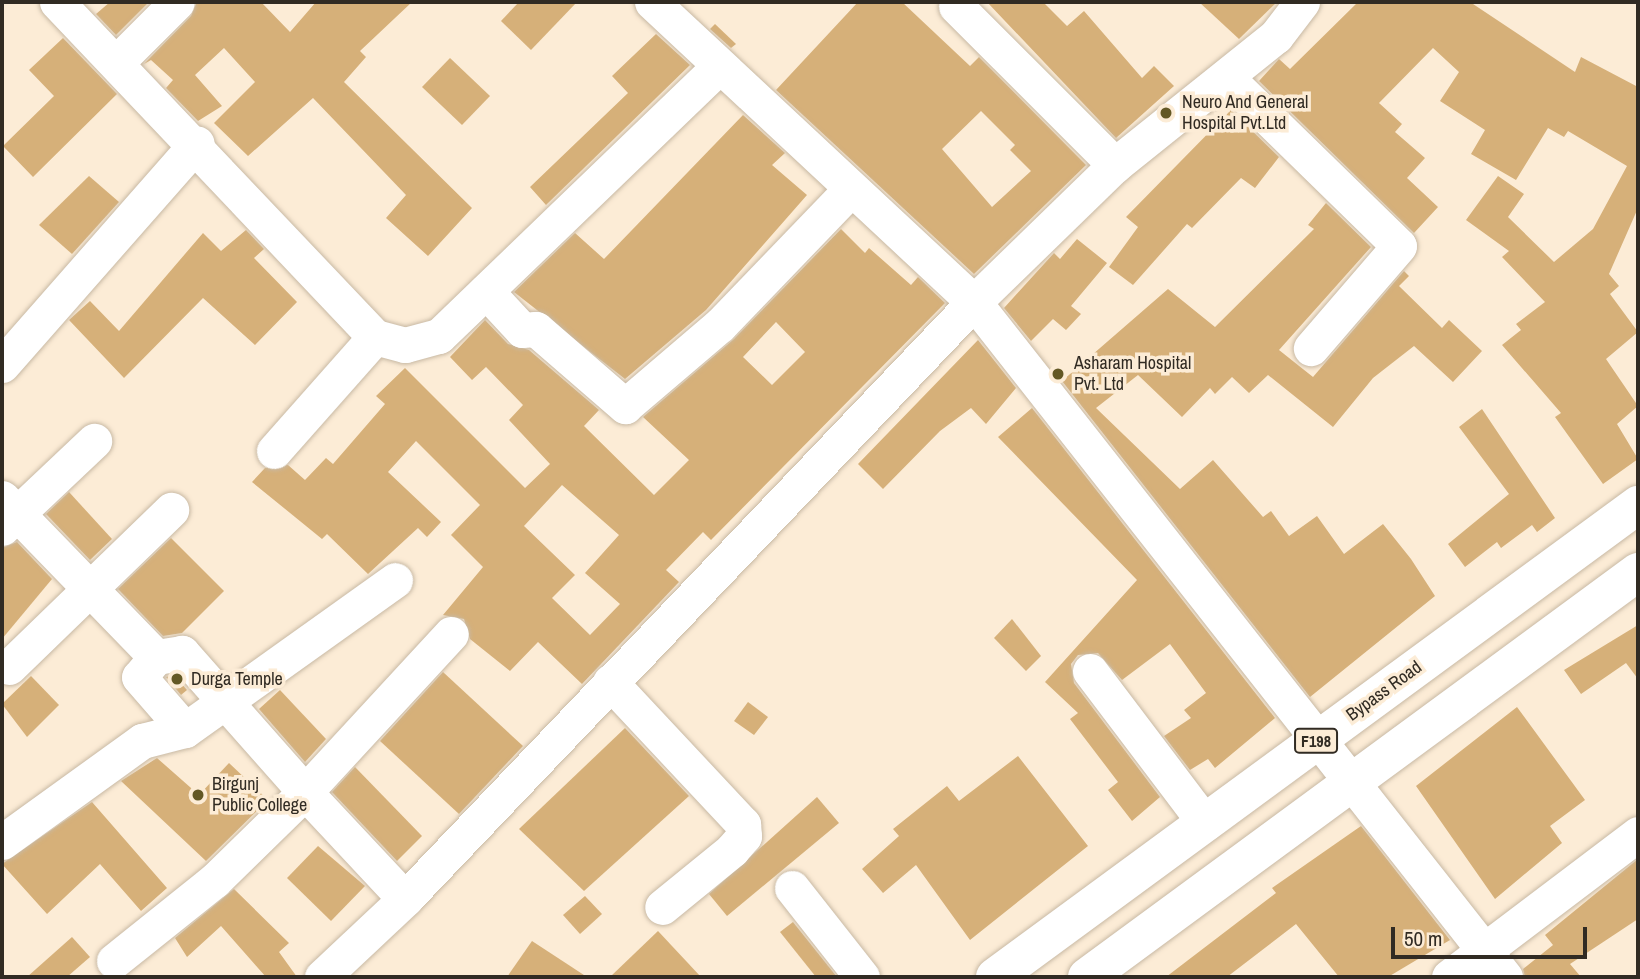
<!DOCTYPE html>
<html>
<head>
<meta charset="utf-8">
<style>
	body { margin:0 }
	#map { position:relative; width:1640px; height:979px; overflow:hidden; background:#fcecd6; font-family:"Archivo Narrow",sans-serif }
	div>[style] { position:absolute }
	[style*='--x'] { left:calc(var(--x)*1px); top:calc(var(--y)*1px); width:calc(var(--w)*1px); rotate:calc(var(--a)*1deg) }
	.building>* { inset:0; background:#d6b079 }
	.roads { filter:drop-shadow(0 0 2px #c8b9a4) drop-shadow(0 0 2px #c8b9a4) }
	.minor>* { height:35px; margin:-17.5px; padding:0 17.5px; transform-origin:17.5px; border-radius:17.5px; background:#fff }
	.major>* { height:38px; margin:-19px; padding:0 19px; transform-origin:19px; border-radius:19px; background:#fff }
	.dots>* { width:19px; height:19px; translate:-50% -50%; box-sizing:border-box; border:4px solid #fcecd6; border-radius:50% }
	span { translate:-50% -50%; white-space:nowrap; text-align:center; line-height:1.15; -webkit-text-stroke:7px #fcecd6; paint-order:stroke }
	.shield-label span { padding:2px 5px; background:#fcecd6; border:2px solid; border-radius:5px; -webkit-text-stroke-width:0 }
	.shield-label { font-size:16px; color:#312b23; font-weight:700 }
	.poi-label { font-size:18px; color:#312b23 }
	.left { translate:0 -50%; text-align:left }
	.street-label { font-size:18px; color:#312b23 }
	.frame { position:absolute; inset:0; border:4px solid #312b23; pointer-events:none }
	.scale { position:absolute; left:1391px; top:927px; width:196px; height:32px; box-sizing:border-box; border:4px solid #312b23; border-top:0; padding-left:9px; font-size:21px; line-height:24px; white-space:nowrap; color:#312b23; -webkit-text-stroke:5px #fcecd6; paint-order:stroke }
</style>
</head>
<body>
<div id="map">
	<div class="building">
		<div style="clip-path:polygon(110px 2px,149px 2px,116px 35px,96px 14px)"></div>
		<div style="clip-path:polygon(197px 2px,261px 2px,290px 32px,316px 2px,412px 2px,360px 51px,366px 57px,344px 82px,472px 208px,428px 256px,386px 218px,406px 195px,313px 98px,248px 156px,214px 123px,255px 82px,224px 48px,195px 75px,222px 106px,198px 121px,166px 88px,173px 80px,151px 60px,144px 64px,191px 16px)"></div>
		<div style="clip-path:polygon(519px 2px,577px 2px,531px 50px,501px 21px)"></div>
		<div style="clip-path:polygon(evenodd,858px 2px,902px 2px,970px 66px,979px 57px,1086px 165px,974px 274px,776px 90px,858px 2px,981px 111px,1015px 145px,1010px 150px,1031px 171px,992px 207px,942px 149px,981px 111px)"></div>
		<div style="clip-path:polygon(987px 2px,1043px 2px,1067px 26px,1084px 11px,1142px 78px,1154px 66px,1174px 86px,1116px 138px)"></div>
		<div style="clip-path:polygon(1199px 2px,1277px 2px,1239px 39px)"></div>
		<div style="clip-path:polygon(1358px 2px,1470px 2px,1575px 72px,1581px 57px,1638px 87px,1638px 208px,1609px 274px,1619px 286px,1610px 294px,1638px 332px,1606px 359px,1638px 406px,1617px 424px,1638px 459px,1603px 484px,1555px 417px,1561px 413px,1502px 345px,1521px 330px,1516px 324px,1545px 302px,1502px 257px,1509px 251px,1466px 220px,1498px 176px,1524px 194px,1508px 217px,1554px 262px,1593px 229px,1627px 166px,1568px 131px,1564px 137px,1548px 128px,1516px 180px,1471px 154px,1485px 130px,1440px 101px,1459px 72px,1433px 48px,1379px 103px,1402px 124px,1395px 132px,1425px 158px,1407px 178px,1438px 207px,1414px 233px,1259px 81px,1279px 59px,1290px 69px)"></div>
		<div style="clip-path:polygon(715px 24px,736px 44px,731px 48px,710px 29px)"></div>
		<div style="clip-path:polygon(656px 34px,690px 65px,546px 205px,530px 187px,628px 93px,612px 76px)"></div>
		<div style="clip-path:polygon(63px 38px,117px 94px,33px 177px,3px 146px,54px 96px,29px 70px)"></div>
		<div style="clip-path:polygon(450px 58px,490px 96px,462px 125px,422px 87px)"></div>
		<div style="clip-path:polygon(1231px 110px,1279px 157px,1255px 188px,1241px 178px,1192px 228px,1187px 224px,1133px 285px,1109px 267px,1138px 227px,1126px 217px)"></div>
		<div style="clip-path:polygon(743px 115px,785px 153px,772px 165px,807px 195px,706px 310px,625px 379px,514px 292px,575px 233px,604px 259px)"></div>
		<div style="clip-path:polygon(89px 176px,119px 202px,72px 254px,39px 225px)"></div>
		<div style="clip-path:polygon(1326px 203px,1371px 247px,1279px 350px,1313px 377px,1404px 271px,1409px 276px,1399px 286px,1442px 328px,1449px 320px,1482px 351px,1453px 382px,1414px 346px,1373px 378px,1333px 427px,1268px 375px,1249px 393px,1232px 377px,1215px 394px,1210px 388px,1182px 417px,1138px 375px,1096px 408px,1180px 489px,1213px 460px,1263px 517px,1271px 511px,1289px 536px,1317px 516px,1344px 554px,1383px 524px,1411px 559px,1435px 596px,1310px 697px,1062px 381px,1168px 289px,1215px 327px,1314px 229px,1308px 225px)"></div>
		<div style="clip-path:polygon(evenodd,841px 229px,865px 253px,869px 248px,911px 285px,918px 277px,945px 303px,711px 540px,703px 532px,666px 570px,679px 582px,582px 684px,538px 642px,510px 671px,470px 639px,464px 619px,443px 615px,483px 567px,451px 535px,480px 505px,416px 441px,388px 472px,441px 522px,427px 537px,418px 528px,368px 574px,327px 534px,322px 539px,252px 482px,265px 468px,288px 465px,305px 480px,326px 458px,333px 464px,385px 404px,376px 396px,405px 368px,525px 488px,550px 464px,509px 420px,523px 405px,486px 367px,472px 380px,450px 357px,485px 320px,508px 344px,529px 350px,599px 410px,584px 426px,654px 495px,689px 460px,643px 417px,734px 339px,841px 229px,776px 322px,805px 352px,772px 385px,743px 357px,776px 322px,841px 229px,562px 485px,619px 535px,585px 573px,620px 604px,590px 635px,552px 598px,575px 575px,524px 526px,562px 485px)"></div>
		<div style="clip-path:polygon(246px 230px,264px 249px,254px 258px,297px 302px,255px 345px,203px 298px,124px 378px,69px 320px,90px 301px,119px 331px,203px 233px,221px 251px)"></div>
		<div style="clip-path:polygon(1077px 239px,1107px 263px,1071px 306px,1081px 314px,1066px 330px,1053px 319px,1031px 341px,1004px 308px,1054px 253px,1060px 259px)"></div>
		<div style="clip-path:polygon(978px 340px,1016px 388px,986px 424px,971px 408px,940px 431px,883px 489px,858px 464px)"></div>
		<div style="clip-path:polygon(1032px 408px,1275px 718px,1215px 768px,1208px 759px,1190px 770px,1164px 736px,1191px 718px,1184px 710px,1206px 693px,1170px 644px,1122px 680px,1098px 653px,1078px 655px,1071px 664px,1074px 683px,1160px 797px,1132px 821px,1108px 790px,1118px 782px,1070px 719px,1078px 713px,1045px 682px,1137px 580px,998px 437px)"></div>
		<div style="clip-path:polygon(1482px 409px,1555px 518px,1537px 532px,1532px 525px,1501px 548px,1497px 542px,1465px 567px,1448px 544px,1509px 494px,1459px 427px)"></div>
		<div style="clip-path:polygon(69px 492px,112px 539px,90px 560px,46px 514px)"></div>
		<div style="clip-path:polygon(171px 538px,224px 591px,182px 633px,163px 636px,118px 589px)"></div>
		<div style="clip-path:polygon(17px 542px,52px 579px,2px 639px,2px 548px)"></div>
		<div style="clip-path:polygon(1012px 619px,1041px 656px,1026px 671px,994px 638px)"></div>
		<div style="clip-path:polygon(1638px 625px,1638px 679px,1626px 663px,1581px 694px,1564px 670px)"></div>
		<div style="clip-path:polygon(443px 672px,523px 746px,459px 814px,380px 741px)"></div>
		<div style="clip-path:polygon(174px 675px,187px 690px,181px 695px,166px 677px)"></div>
		<div style="clip-path:polygon(31px 676px,59px 705px,27px 737px,2px 704px)"></div>
		<div style="clip-path:polygon(280px 690px,326px 739px,305px 762px,259px 709px)"></div>
		<div style="clip-path:polygon(748px 702px,768px 717px,754px 735px,734px 721px)"></div>
		<div style="clip-path:polygon(1517px 707px,1585px 800px,1550px 826px,1562px 843px,1495px 899px,1416px 786px)"></div>
		<div style="clip-path:polygon(625px 728px,689px 796px,584px 891px,519px 829px)"></div>
		<div style="clip-path:polygon(1018px 756px,1088px 846px,970px 940px,916px 865px,883px 893px,862px 869px,899px 836px,893px 829px,947px 786px,959px 801px)"></div>
		<div style="clip-path:polygon(157px 758px,199px 795px,229px 763px,268px 800px,206px 861px,121px 781px)"></div>
		<div style="clip-path:polygon(355px 767px,422px 836px,397px 861px,332px 792px)"></div>
		<div style="clip-path:polygon(817px 797px,839px 823px,727px 916px,709px 894px)"></div>
		<div style="clip-path:polygon(92px 802px,167px 888px,141px 911px,100px 864px,47px 914px,2px 864px)"></div>
		<div style="clip-path:polygon(1361px 826px,1450px 940px,1388px 977px,1339px 977px,1296px 924px,1227px 977px,1166px 977px,1276px 893px,1272px 888px)"></div>
		<div style="clip-path:polygon(318px 846px,365px 886px,331px 921px,287px 878px)"></div>
		<div style="clip-path:polygon(1638px 859px,1638px 919px,1570px 964px,1581px 977px,1525px 977px,1523px 969px,1553px 945px,1545px 935px)"></div>
		<div style="clip-path:polygon(234px 889px,289px 943px,279px 952px,297px 977px,266px 977px,221px 926px,187px 957px,175px 938px)"></div>
		<div style="clip-path:polygon(585px 896px,602px 914px,580px 934px,563px 915px)"></div>
		<div style="clip-path:polygon(793px 922px,837px 977px,816px 977px,780px 932px)"></div>
		<div style="clip-path:polygon(658px 931px,701px 977px,610px 977px)"></div>
		<div style="clip-path:polygon(72px 937px,90px 957px,67px 977px,27px 977px)"></div>
		<div style="clip-path:polygon(532px 941px,587px 977px,507px 977px)"></div>
	</div>
	<div class="roads">
		<div class="minor">
			<div style="--x:57;--y:2;--w:462;--a:46.5"></div>
			<div style="--x:375;--y:337;--w:31;--a:15"></div>
			<div style="--x:405;--y:345;--w:35;--a:-15"></div>
			<div style="--x:439;--y:336;--w:388;--a:-43.9"></div>
			<div style="--x:652;--y:2;--w:440;--a:43"></div>
			<div style="--x:974;--y:302;--w:859;--a:51.81"></div>
			<div style="--x:956;--y:6;--w:225;--a:45"></div>
			<div style="--x:118;--y:61;--w:83;--a:-45"></div>
			<div style="--x:1227;--y:78;--w:240;--a:44.3"></div>
			<div style="--x:1399;--y:246;--w:135;--a:130.8"></div>
			<div style="--x:486;--y:291;--w:53;--a:47.3"></div>
			<div style="--x:522;--y:330;--w:14;--a:-4"></div>
			<div style="--x:536;--y:329;--w:118;--a:40.9"></div>
			<div style="--x:625;--y:406;--w:125;--a:-40.5"></div>
			<div style="--x:720;--y:325;--w:189;--a:-46.1"></div>
			<div style="--x:2;--y:365;--w:295;--a:-48.7"></div>
			<div style="--x:274;--y:451;--w:152;--a:-48.5"></div>
			<div style="--x:2;--y:498;--w:221;--a:45.9"></div>
			<div style="--x:2;--y:528;--w:127;--a:-43.4"></div>
			<div style="--x:9;--y:667;--w:226;--a:-44.1"></div>
			<div style="--x:1090;--y:671;--w:191;--a:52.9"></div>
			<div style="--x:610;--y:682;--w:195;--a:46.9"></div>
			<div style="--x:743;--y:824;--w:12;--a:85"></div>
			<div style="--x:744;--y:836;--w:18;--a:131"></div>
			<div style="--x:732;--y:850;--w:90;--a:140.8"></div>
			<div style="--x:2;--y:842;--w:173;--a:-35.8"></div>
			<div style="--x:142;--y:741;--w:44;--a:-14.3"></div>
			<div style="--x:185;--y:730;--w:258;--a:-35.5"></div>
			<div style="--x:792;--y:888;--w:113;--a:51.8"></div>
			<div style="--x:405;--y:899;--w:146;--a:-133.1"></div>
			<div style="--x:305;--y:792;--w:215;--a:-47.3"></div>
			<div style="--x:114;--y:961;--w:128;--a:-38.7"></div>
			<div style="--x:214;--y:881;--w:127;--a:-44.4"></div>
			<div style="--x:305;--y:792;--w:186;--a:-131.5"></div>
			<div style="--x:182;--y:653;--w:26;--a:171"></div>
			<div style="--x:156;--y:657;--w:26;--a:130"></div>
			<div style="--x:139;--y:677;--w:70;--a:49"></div>
			<div style="--x:322;--y:977;--w:114;--a:-43.2"></div>
			<div style="--x:405;--y:899;--w:825;--a:-46.38"></div>
			<div style="--x:974;--y:302;--w:197;--a:-44.2"></div>
			<div style="--x:1115;--y:165;--w:206;--a:-38.7"></div>
			<div style="--x:1276;--y:36;--w:43;--a:-52.6"></div>
			<div style="--x:1449;--y:977;--w:237;--a:-37.1"></div>
		</div>
		<div class="major">
			<div style="--x:995;--y:977;--w:798;--a:-36.28"></div>
			<div style="--x:1087;--y:977;--w:684;--a:-36.32"></div>
		</div>
	</div>
	<div class="dots">
		<div style="left:1166px;top:113px;background:#635825"></div>
		<div style="left:1058px;top:374px;background:#635825"></div>
		<div style="left:177px;top:679px;background:#635825"></div>
		<div style="left:198px;top:795px;background:#635825"></div>
	</div>
	<div class="shield-label">
		<span style="left:1316px;top:741px">F198</span>
	</div>
	<div class="poi-label">
		<span class="left" style="left:1182px;top:113px">Neuro And General<br>Hospital Pvt.Ltd</span>
		<span class="left" style="left:1074px;top:374px">Asharam Hospital<br>Pvt. Ltd</span>
		<span class="left" style="left:191px;top:679px">Durga Temple</span>
		<span class="left" style="left:212px;top:795px">Birgunj<br>Public College</span>
	</div>
	<div class="street-label">
		<span style="left:1384px;top:691px;rotate:-36deg">Bypass Road</span>
	</div>
	<div class="frame"></div>
	<div class="scale">50 m</div>
</div>
</body>
</html>
